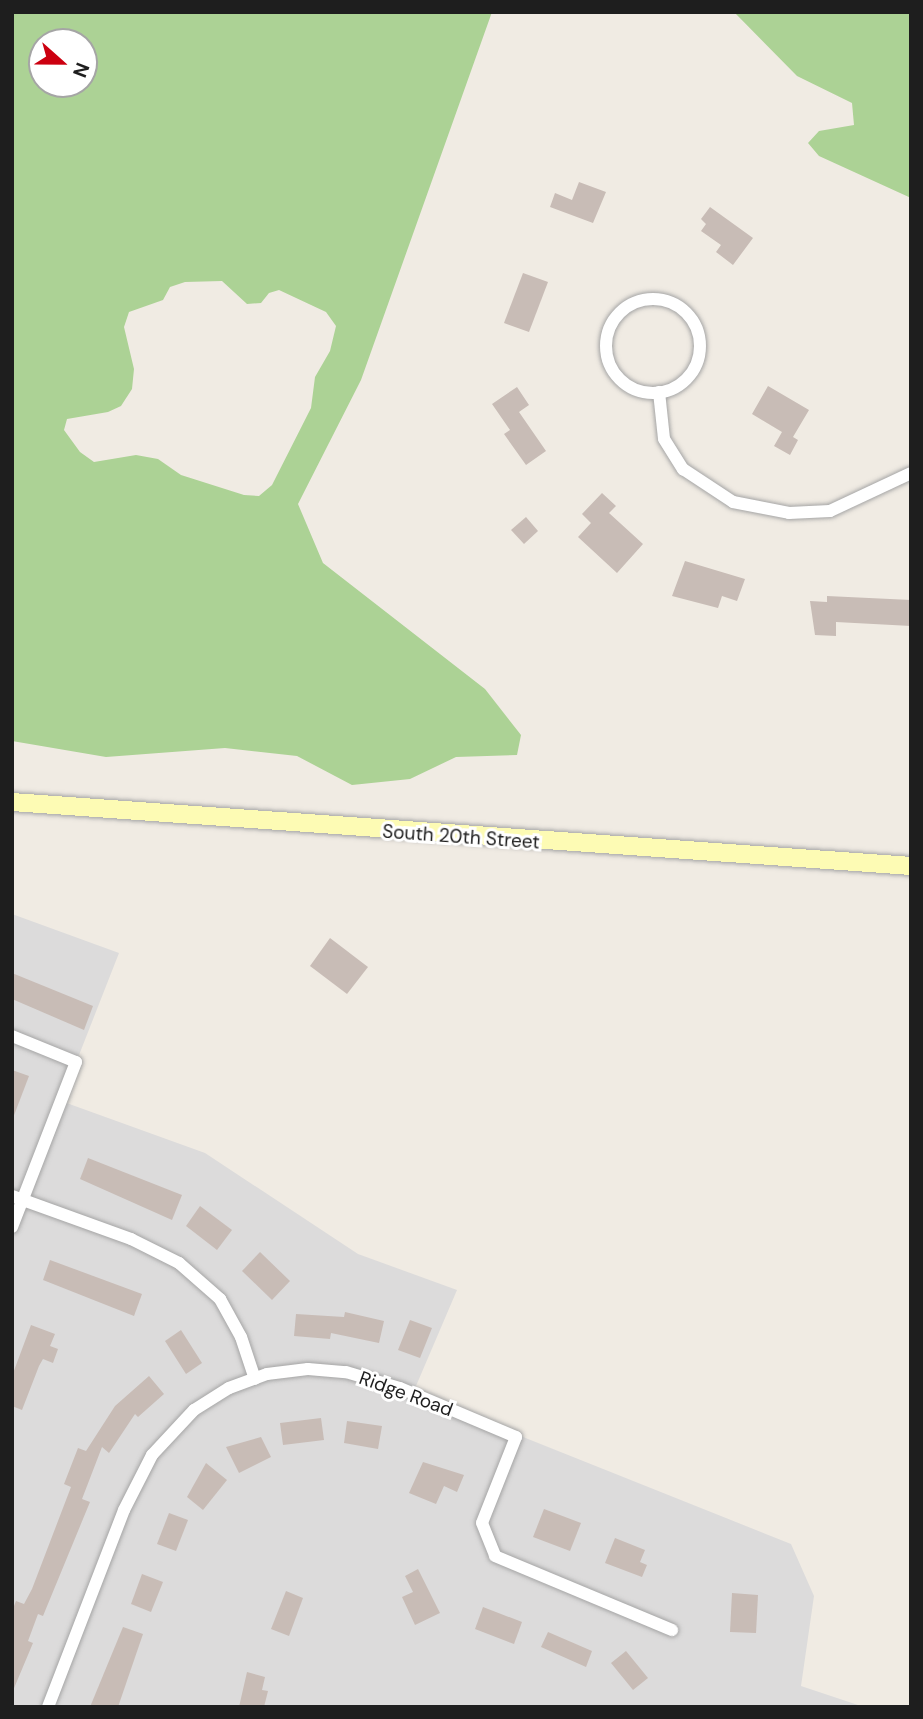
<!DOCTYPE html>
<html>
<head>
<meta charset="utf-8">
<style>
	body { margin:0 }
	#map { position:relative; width:923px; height:1719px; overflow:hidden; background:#f0ebe3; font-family:"DM Sans",sans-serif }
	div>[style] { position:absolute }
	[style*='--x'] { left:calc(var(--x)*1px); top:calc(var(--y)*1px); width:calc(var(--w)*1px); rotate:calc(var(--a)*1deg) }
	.residential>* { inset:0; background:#dcdbdb }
	.forest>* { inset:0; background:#acd295 }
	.building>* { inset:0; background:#c8bcb6 }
	.roads { filter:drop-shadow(0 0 2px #a5a5a5) drop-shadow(0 0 2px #a5a5a5) }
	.minor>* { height:12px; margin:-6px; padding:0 6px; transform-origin:6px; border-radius:6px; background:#fff }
	.minor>.ring { margin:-6px; padding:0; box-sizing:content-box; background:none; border:12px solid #fff; border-radius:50% }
	.secondary>* { height:18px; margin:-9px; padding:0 9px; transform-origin:9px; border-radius:9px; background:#fdfbb4 }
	span { translate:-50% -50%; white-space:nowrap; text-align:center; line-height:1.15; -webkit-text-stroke:6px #fff; paint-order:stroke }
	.street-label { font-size:19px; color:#1e1e1e }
	.frame { position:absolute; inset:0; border:14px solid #1e1e1e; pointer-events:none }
	.north { position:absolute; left:28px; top:28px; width:70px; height:70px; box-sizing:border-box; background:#fff; border:2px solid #a5a5a5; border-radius:50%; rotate:111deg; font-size:19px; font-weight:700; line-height:28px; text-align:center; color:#1e1e1e }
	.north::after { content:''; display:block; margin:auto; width:24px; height:32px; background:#cc0010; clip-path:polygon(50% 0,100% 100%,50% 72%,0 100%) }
</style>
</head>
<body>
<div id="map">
	<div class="residential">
		<div style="clip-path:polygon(12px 914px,119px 953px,61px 1101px,205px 1153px,358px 1254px,457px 1290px,413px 1393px,791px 1544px,814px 1596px,801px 1686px,864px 1707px,12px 1707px)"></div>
	</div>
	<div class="forest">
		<div style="clip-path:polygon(evenodd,12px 12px,492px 12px,361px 380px,298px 504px,323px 563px,485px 689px,521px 735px,517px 755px,456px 757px,410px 779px,352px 785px,297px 756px,225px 748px,106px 757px,12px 741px,12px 12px,42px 42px,84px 42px,84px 84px,42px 84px,42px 42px,12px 12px,222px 281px,247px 304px,261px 303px,269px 293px,279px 290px,326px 312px,336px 326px,330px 351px,315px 377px,311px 408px,272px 485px,259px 496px,244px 495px,181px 475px,158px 459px,136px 455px,94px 462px,80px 452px,64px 430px,67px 419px,108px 412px,121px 406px,132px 389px,134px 369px,124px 327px,129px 312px,163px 300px,170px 287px,185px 282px,222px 281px)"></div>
		<div style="clip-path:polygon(734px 12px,911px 12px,911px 198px,819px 156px,808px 143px,819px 131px,854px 125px,852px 103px,797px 76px)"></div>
	</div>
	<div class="building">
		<div style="clip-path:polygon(579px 182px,606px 192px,593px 223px,550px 207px,555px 193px,572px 200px)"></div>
		<div style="clip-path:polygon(710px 207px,753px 238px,733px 265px,716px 252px,721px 245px,701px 231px,706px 224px,701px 219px)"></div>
		<div style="clip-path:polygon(523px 273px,548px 282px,529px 332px,504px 323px)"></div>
		<div style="clip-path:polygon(768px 386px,809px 410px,793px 437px,798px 440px,790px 455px,774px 446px,782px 432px,752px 414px)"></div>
		<div style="clip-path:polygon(517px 387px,529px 405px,519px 412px,546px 451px,526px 465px,504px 434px,510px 430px,492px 404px)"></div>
		<div style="clip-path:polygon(602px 493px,616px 506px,609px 513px,643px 544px,617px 573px,578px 537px,591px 523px,582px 514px)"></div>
		<div style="clip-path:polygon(526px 517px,538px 531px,524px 544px,511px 530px)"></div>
		<div style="clip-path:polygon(685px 561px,745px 579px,737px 601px,722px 596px,718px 608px,672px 596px)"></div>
		<div style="clip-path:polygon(827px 596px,911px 600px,911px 626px,836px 622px,836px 636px,815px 635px,810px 601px,827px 602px)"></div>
		<div style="clip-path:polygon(330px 938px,368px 967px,347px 994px,310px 966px)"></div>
		<div style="clip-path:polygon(12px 973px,93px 1006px,84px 1030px,12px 999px)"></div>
		<div style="clip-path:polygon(12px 1070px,29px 1076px,13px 1118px,12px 1118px)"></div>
		<div style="clip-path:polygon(88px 1158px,182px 1195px,172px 1220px,80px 1179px)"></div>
		<div style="clip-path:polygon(200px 1206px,232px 1230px,217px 1250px,186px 1226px)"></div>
		<div style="clip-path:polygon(260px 1252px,290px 1281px,272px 1300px,242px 1271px)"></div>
		<div style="clip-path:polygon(50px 1260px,142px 1294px,134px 1316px,43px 1280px)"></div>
		<div style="clip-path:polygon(345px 1312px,384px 1321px,379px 1343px,331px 1333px,330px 1339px,294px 1336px,296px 1314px,344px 1317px)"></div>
		<div style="clip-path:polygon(410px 1320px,432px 1328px,420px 1358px,398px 1350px)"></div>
		<div style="clip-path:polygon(31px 1325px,55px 1334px,50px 1346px,58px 1349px,53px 1363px,43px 1359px,39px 1366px,22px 1410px,12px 1406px,12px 1376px)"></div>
		<div style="clip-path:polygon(181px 1330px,202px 1363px,186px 1374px,165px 1341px)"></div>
		<div style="clip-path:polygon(149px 1376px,164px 1394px,138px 1417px,135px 1414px,109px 1453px,102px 1447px,82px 1499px,90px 1502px,43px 1616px,38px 1614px,28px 1641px,33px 1643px,12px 1693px,12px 1611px,16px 1601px,24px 1604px,32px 1589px,71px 1487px,64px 1484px,78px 1448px,86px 1451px,115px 1406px)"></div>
		<div style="clip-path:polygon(321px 1418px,324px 1440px,283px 1445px,280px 1423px)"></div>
		<div style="clip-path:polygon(347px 1421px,382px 1426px,378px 1449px,344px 1443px)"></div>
		<div style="clip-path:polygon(261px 1437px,271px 1457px,239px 1473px,226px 1447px)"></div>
		<div style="clip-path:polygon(423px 1462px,464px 1475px,457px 1492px,444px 1486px,436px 1504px,409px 1493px)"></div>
		<div style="clip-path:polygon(206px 1463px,227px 1480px,203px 1510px,187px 1497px)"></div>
		<div style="clip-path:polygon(544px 1509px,581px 1523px,570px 1551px,533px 1537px)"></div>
		<div style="clip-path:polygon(169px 1513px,188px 1520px,176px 1551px,157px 1544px)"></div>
		<div style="clip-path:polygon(615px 1538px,645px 1550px,640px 1562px,647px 1565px,642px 1577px,605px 1563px)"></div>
		<div style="clip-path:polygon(418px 1569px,440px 1613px,415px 1625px,402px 1597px,413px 1592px,405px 1576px)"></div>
		<div style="clip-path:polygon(142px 1574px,163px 1582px,151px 1612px,131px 1604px)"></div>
		<div style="clip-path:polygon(286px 1591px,303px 1598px,289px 1636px,271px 1629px)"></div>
		<div style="clip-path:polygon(732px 1593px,758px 1595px,756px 1633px,730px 1632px)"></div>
		<div style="clip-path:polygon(483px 1607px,522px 1622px,514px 1644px,475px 1629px)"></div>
		<div style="clip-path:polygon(123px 1627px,143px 1634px,118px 1707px,90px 1707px)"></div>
		<div style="clip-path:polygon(548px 1632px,592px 1651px,586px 1667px,541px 1647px)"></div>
		<div style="clip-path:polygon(626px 1651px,648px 1678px,633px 1690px,611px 1663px)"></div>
		<div style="clip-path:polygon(247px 1672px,265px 1677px,262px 1690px,268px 1691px,264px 1707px,239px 1707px)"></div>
	</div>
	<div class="roads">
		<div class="minor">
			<div class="ring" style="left:606px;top:299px;width:82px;height:82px"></div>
			<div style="--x:659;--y:392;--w:47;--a:83.9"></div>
			<div style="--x:664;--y:439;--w:36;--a:58"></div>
			<div style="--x:683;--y:469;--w:60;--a:33.4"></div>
			<div style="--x:733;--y:502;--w:57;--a:11.1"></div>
			<div style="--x:789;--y:513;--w:41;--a:-2.8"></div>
			<div style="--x:830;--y:511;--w:89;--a:-25.1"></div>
			<div style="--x:12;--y:1036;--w:69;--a:22.1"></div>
			<div style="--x:76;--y:1062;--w:177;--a:111.2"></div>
			<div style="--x:12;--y:1196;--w:127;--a:19.9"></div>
			<div style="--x:131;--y:1239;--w:54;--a:26.6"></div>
			<div style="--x:179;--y:1263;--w:55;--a:41.3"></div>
			<div style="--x:220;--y:1299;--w:43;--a:61.1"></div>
			<div style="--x:241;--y:1337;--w:44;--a:71.6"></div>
			<div style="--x:48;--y:1707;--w:211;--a:-68.9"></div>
			<div style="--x:124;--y:1510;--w:62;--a:-63"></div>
			<div style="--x:152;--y:1455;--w:62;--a:-47"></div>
			<div style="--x:194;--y:1410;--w:41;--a:-32.2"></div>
			<div style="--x:229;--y:1388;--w:40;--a:-20.2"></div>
			<div style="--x:267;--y:1374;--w:41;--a:-7"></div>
			<div style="--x:308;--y:1369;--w:38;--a:5"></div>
			<div style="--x:346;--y:1372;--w:56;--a:16.5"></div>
			<div style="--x:400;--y:1388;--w:126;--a:22.9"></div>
			<div style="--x:516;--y:1437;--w:92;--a:111.6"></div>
			<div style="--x:482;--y:1523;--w:35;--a:68"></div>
			<div style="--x:495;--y:1556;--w:192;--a:22.7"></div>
		</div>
		<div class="secondary">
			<div style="--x:12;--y:802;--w:901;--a:4.07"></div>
		</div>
	</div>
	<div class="street-label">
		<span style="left:461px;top:837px;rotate:4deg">South 20th Street</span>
		<span style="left:406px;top:1394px;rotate:20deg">Ridge Road</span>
	</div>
	<div class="frame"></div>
	<div class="north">N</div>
</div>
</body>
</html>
